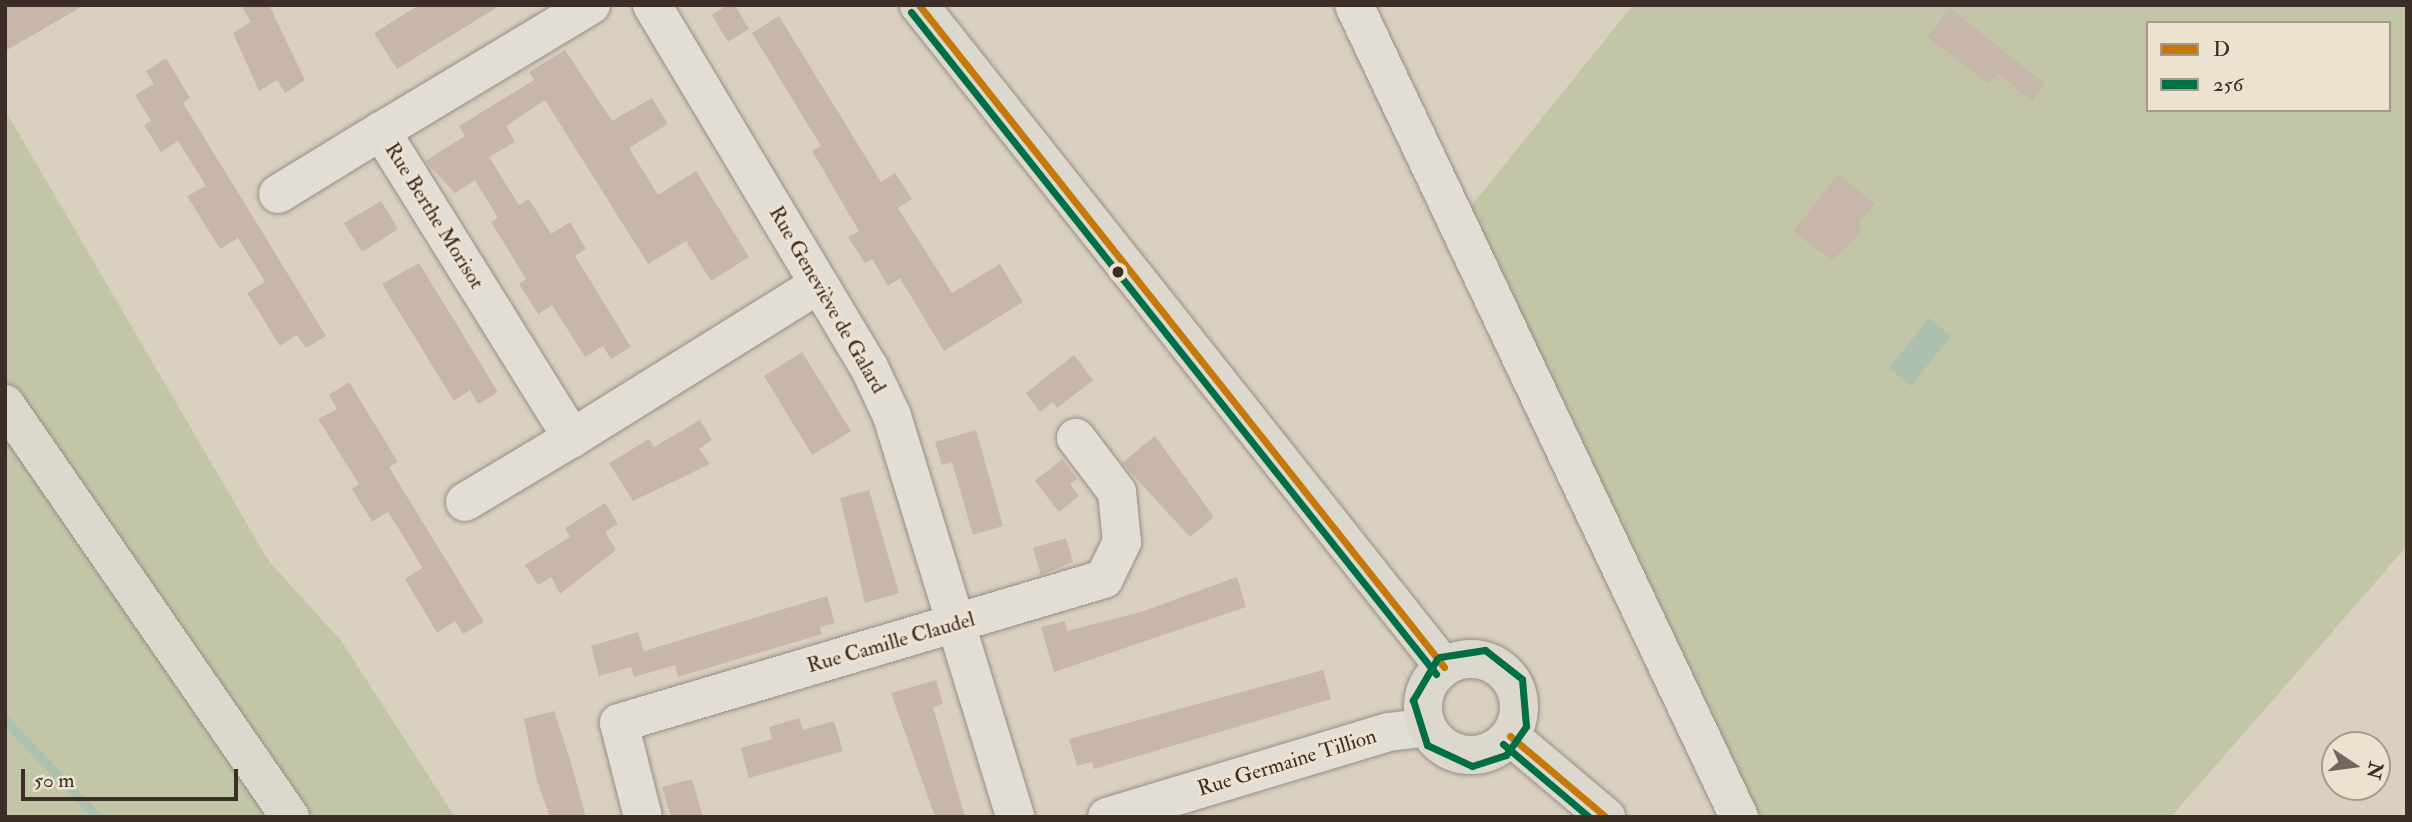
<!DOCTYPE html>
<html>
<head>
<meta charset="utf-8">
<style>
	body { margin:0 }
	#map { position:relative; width:2412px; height:822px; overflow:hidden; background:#dad0c0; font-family:"IM FELL Double Pica",serif }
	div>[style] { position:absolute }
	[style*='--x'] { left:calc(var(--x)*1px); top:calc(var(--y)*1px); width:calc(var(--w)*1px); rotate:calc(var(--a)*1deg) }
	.green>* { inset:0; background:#c3c6a6 }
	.water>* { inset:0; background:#abc0af }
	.stream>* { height:9px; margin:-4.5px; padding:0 4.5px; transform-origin:4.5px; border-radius:4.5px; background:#abc0af }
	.building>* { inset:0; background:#c6b7aa }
	.roads { filter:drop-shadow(0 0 2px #968e85) drop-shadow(0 0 2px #968e85) }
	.minor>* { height:38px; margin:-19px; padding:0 19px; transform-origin:19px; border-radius:19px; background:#e2ded5 }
	.major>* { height:38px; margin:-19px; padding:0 19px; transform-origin:19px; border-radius:19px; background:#ddd8ce }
	.major>.ring { margin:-19px; padding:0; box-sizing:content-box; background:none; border:38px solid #ddd8ce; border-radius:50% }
	.bus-1>* { height:7px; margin:-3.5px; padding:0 3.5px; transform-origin:3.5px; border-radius:3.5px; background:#c6790a }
	.bus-2>* { height:7px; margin:-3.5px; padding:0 3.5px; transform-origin:3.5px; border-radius:3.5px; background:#016f45 }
	.dots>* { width:19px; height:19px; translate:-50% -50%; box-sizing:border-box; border:4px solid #ede2d0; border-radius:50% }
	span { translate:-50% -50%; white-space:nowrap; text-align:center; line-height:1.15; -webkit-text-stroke:6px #ede2d0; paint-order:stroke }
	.street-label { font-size:21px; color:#3d2d27 }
	.frame { position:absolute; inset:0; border:7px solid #3d2d27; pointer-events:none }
	.legend { position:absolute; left:2146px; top:21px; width:245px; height:91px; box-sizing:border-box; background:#ede2d0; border:2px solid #a79a8c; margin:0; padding:9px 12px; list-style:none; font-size:21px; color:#3d2d27 }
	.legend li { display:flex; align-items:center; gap:14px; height:35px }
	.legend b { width:35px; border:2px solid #a79a8c }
	.north { position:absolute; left:2321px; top:731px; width:70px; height:70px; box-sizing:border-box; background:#ede2d0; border:2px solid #a79a8c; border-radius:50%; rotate:103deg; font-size:19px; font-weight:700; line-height:28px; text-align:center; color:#3d2d27 }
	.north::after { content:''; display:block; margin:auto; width:24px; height:32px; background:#74665d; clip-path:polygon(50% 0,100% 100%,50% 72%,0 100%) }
	.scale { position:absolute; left:21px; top:769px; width:217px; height:32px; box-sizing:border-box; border:4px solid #3d2d27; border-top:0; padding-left:9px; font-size:21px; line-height:24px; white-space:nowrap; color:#3d2d27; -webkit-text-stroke:5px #ede2d0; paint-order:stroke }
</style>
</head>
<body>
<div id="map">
	<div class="green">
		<div style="clip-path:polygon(evenodd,1633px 5px,2407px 5px,2407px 546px,2171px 817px,1755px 817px,1468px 210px,1633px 5px,2148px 23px,2389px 23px,2389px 110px,2148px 110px,2148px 23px)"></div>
		<div style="clip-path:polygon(5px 110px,268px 560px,342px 642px,455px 817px,5px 817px)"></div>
	</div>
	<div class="water">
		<div style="clip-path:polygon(1929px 318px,1951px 336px,1911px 386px,1889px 368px)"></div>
	</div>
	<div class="stream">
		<div style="--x:5;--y:720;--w:134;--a:46.5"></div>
	</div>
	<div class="building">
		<div style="clip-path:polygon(5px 5px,85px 5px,5px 51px)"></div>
		<div style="clip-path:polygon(241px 5px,269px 5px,305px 80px,285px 93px,277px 80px,259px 91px,233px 33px,251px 22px)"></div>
		<div style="clip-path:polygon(419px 5px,501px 5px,397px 69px,374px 33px)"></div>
		<div style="clip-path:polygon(727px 5px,735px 5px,749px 29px,728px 42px,712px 15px)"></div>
		<div style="clip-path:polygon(1950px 8px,2045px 84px,2032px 102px,1998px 73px,1989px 84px,1927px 37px)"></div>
		<div style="clip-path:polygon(779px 16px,881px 182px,895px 173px,912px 199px,898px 208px,952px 293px,1000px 264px,1023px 302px,944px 351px,900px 278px,888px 286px,872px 259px,865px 263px,848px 237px,859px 231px,812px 151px,821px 146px,752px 33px)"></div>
		<div style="clip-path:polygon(565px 50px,612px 121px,652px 98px,668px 124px,629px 148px,658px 195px,696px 171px,749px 257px,711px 281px,686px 241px,648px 264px,545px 100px,506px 126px,515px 142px,489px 157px,519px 205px,529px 199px,551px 234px,570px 222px,586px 249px,575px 256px,631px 347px,611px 359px,603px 346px,585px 357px,552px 305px,538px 314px,519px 284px,526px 279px,491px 222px,498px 218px,475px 180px,455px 193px,425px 161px,465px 136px,459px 126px,534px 80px,529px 72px)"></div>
		<div style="clip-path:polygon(166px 58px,190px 98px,183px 103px,326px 336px,306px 348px,297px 335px,280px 346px,247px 293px,265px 282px,238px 238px,220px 249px,187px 196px,206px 186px,178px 141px,161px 152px,144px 125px,151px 121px,135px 95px,154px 84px,146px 71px)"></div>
		<div style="clip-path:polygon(1838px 174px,1875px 204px,1860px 221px,1861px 234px,1832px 260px,1793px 232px)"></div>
		<div style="clip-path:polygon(381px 201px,398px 229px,362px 252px,344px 223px)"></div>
		<div style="clip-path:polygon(419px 263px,498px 392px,478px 404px,470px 390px,454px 401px,382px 284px)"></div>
		<div style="clip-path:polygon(802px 352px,851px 431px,812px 455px,764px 376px)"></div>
		<div style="clip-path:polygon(1074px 355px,1093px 380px,1057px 408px,1053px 402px,1040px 412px,1026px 393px)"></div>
		<div style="clip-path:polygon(349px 382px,398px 462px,389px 467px,484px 622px,463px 634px,455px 621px,437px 633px,405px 579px,422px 568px,415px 555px,388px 512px,372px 522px,352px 489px,359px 484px,318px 419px,337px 409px,329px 395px)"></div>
		<div style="clip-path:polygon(700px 420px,712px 440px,699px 449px,710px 464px,633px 501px,609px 463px,649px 439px,654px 447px)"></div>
		<div style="clip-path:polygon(976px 430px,1003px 526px,973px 535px,952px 462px,942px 465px,935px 442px)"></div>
		<div style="clip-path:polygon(1155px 436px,1214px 517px,1190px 537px,1122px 463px)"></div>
		<div style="clip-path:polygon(1062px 459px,1077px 479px,1070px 484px,1079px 496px,1059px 512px,1035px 481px)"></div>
		<div style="clip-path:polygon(869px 490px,899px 593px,865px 603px,840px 498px)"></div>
		<div style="clip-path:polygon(605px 503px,618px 524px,605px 532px,616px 550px,560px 594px,551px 577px,538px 585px,525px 565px,570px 537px,565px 528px)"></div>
		<div style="clip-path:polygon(1066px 538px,1073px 562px,1041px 575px,1033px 548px)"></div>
		<div style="clip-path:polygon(1237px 577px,1246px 607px,1054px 672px,1041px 627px,1065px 621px,1067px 631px,1141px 612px)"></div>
		<div style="clip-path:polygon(827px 596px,835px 623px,820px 627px,822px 634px,678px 677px,675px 665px,634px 677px,631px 667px,599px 676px,591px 646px,638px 632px,644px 651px)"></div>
		<div style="clip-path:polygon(1323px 670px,1331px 699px,1094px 769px,1092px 762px,1077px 766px,1069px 739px)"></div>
		<div style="clip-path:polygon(936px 680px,943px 704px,933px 707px,965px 817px,935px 817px,891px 693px)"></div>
		<div style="clip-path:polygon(554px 711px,571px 763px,586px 817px,550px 817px,537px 781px,524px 719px)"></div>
		<div style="clip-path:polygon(799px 718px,803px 730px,834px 721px,843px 751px,749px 778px,741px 748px,772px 739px,769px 727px)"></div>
		<div style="clip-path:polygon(692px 779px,703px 817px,671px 817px,662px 787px)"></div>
	</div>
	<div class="roads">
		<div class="minor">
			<div style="--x:591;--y:5;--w:245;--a:149"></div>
			<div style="--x:381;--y:131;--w:362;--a:58.1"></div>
			<div style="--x:572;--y:438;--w:291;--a:-31.9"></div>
			<div style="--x:652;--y:5;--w:422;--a:59.1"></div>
			<div style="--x:869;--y:367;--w:54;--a:64.9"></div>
			<div style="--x:892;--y:416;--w:419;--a:72.9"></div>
			<div style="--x:1354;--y:5;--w:899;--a:64.63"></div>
			<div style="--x:278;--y:194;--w:121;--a:-31.5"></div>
			<div style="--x:465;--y:502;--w:125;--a:-30.9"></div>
			<div style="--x:643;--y:817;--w:97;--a:-104.3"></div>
			<div style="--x:619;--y:723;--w:506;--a:-16.54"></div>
			<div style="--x:1104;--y:579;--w:41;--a:-64.1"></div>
			<div style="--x:1122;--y:542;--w:50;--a:-95.7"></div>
			<div style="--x:1117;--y:492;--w:68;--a:-127.2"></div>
			<div style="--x:1107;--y:817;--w:295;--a:-16.8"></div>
			<div style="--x:1389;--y:732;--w:38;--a:-7"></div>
		</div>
		<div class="major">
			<div style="--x:919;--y:5;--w:845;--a:51.58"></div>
			<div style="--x:5;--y:404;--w:502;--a:55.39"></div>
			<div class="ring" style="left:1423px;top:659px;width:58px;height:58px"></div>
			<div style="--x:1510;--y:736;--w:126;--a:40.2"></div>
		</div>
	</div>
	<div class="bus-1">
		<div style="--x:919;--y:5;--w:845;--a:51.58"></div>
		<div style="--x:1510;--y:736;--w:126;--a:40.2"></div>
	</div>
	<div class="bus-2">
		<div style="--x:911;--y:12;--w:845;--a:51.58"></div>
		<div style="--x:1437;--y:659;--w:48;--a:120.3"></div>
		<div style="--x:1413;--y:700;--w:47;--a:72.7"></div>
		<div style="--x:1427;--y:745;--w:50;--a:25"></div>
		<div style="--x:1472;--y:766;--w:36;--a:-18"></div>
		<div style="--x:1506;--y:755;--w:35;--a:-55"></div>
		<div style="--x:1526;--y:726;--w:47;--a:-94.9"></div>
		<div style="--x:1522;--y:679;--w:47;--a:-141.9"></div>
		<div style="--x:1485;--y:650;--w:46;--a:171.2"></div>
		<div style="--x:1503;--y:744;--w:113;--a:40.3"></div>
	</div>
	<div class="dots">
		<div style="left:1118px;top:272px;background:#3d2d27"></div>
	</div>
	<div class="street-label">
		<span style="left:434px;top:216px;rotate:58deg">Rue Berthe Morisot</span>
		<span style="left:827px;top:300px;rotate:60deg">Rue Geneviève de Galard</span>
		<span style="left:891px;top:643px;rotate:-16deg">Rue Camille Claudel</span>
		<span style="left:1287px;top:763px;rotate:-17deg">Rue Germaine Tillion</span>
	</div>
	<div class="frame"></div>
	<ul class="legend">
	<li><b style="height:9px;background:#c6790a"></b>D</li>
	<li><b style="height:9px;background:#016f45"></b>256</li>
	</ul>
	<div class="north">N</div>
	<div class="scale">50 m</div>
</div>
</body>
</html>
